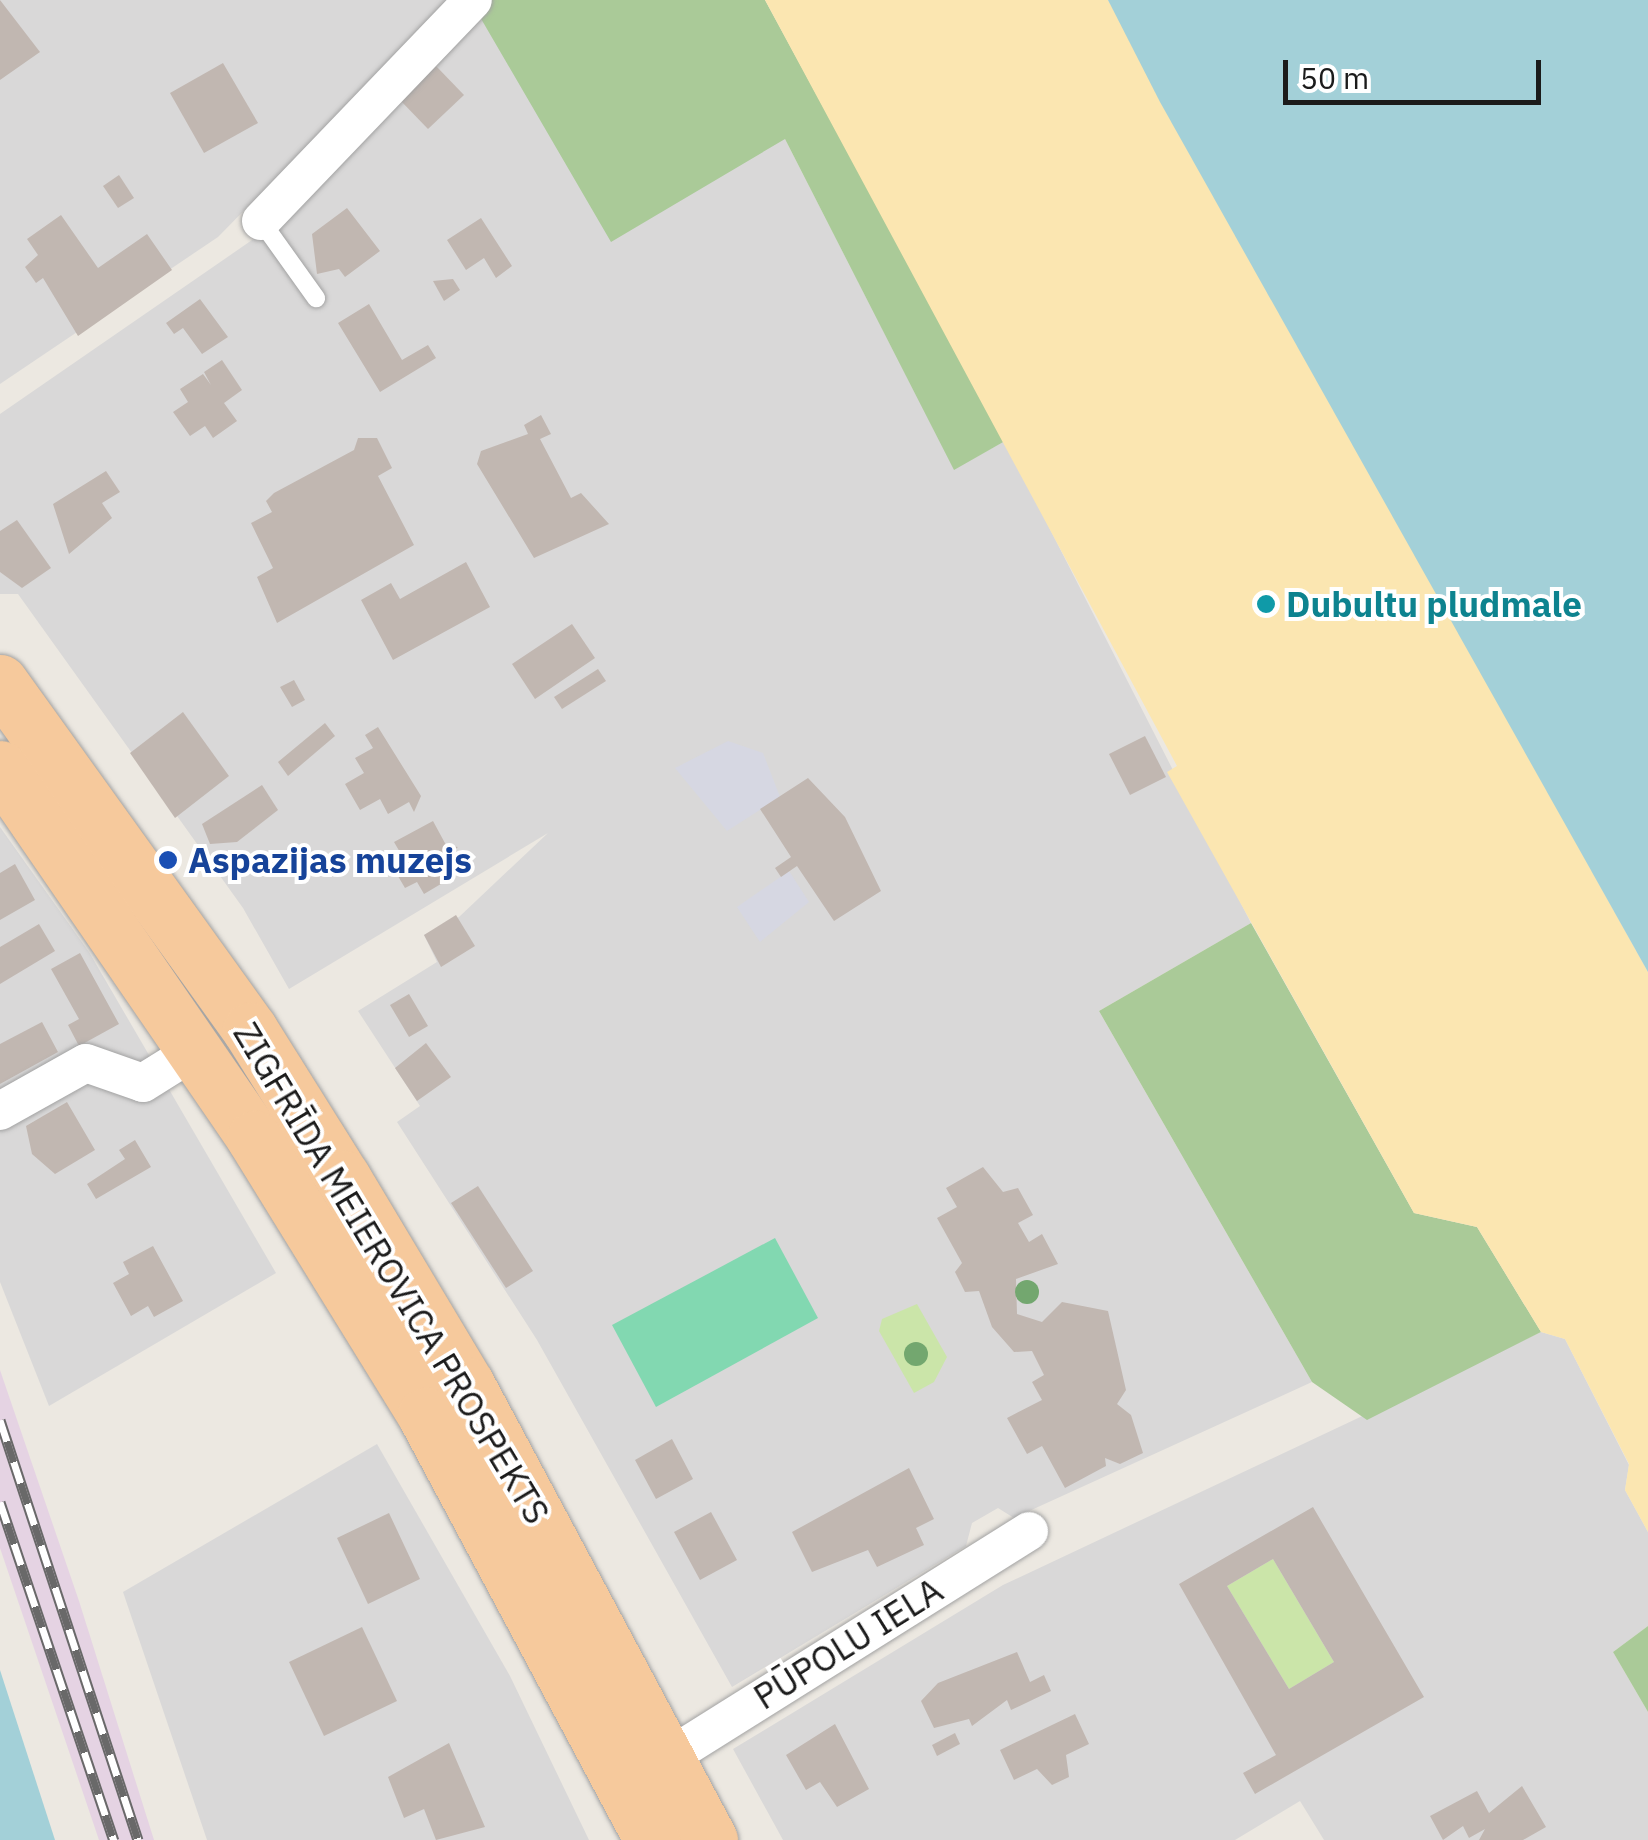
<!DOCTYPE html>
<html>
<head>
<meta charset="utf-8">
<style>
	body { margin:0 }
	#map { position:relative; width:1648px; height:1840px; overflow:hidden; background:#ece8e1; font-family:"IBM Plex Sans",sans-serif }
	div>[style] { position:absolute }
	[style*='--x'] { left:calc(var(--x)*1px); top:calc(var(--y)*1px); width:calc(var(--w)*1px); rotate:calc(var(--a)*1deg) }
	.residential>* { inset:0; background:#d9d8d8 }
	.industrial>* { inset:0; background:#e5d3e3 }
	.grass>* { inset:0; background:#cbe5a9 }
	.forest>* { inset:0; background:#aaca98 }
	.sand>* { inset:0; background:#fbe6b1 }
	.pitch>* { inset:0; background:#82d8b1 }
	.plaza>* { inset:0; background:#d6d7e2 }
	.water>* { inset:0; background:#a3d0d8 }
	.building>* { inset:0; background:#c1b7b1 }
	.roads { filter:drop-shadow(0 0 2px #a2a2a2) drop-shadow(0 0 2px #a2a2a2) }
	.lane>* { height:18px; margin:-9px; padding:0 9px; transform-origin:9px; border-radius:9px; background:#fff }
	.street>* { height:38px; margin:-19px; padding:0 19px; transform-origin:19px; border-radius:19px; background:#fff }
	.primary>* { height:55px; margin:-27.5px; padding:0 27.5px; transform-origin:27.5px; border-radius:27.5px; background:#f6c99c }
	.rail>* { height:11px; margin-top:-5.5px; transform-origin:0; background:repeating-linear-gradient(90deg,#fff 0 22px,#696969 0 44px); box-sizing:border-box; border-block:2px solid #696969 }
	.trees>* { width:24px; height:24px; margin:-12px; border-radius:50%; background:#73a76f }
	.dots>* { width:28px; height:28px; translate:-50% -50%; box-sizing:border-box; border:5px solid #fff; border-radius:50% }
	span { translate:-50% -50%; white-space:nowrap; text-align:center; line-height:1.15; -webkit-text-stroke:8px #fff; paint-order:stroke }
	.culture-label { font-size:35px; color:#0d838f; font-weight:700 }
	.left { translate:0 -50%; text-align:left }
	.transit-label { font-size:35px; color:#164399; font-weight:700 }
	.street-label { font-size:35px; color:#1b1b1b }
	.scale { position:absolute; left:1283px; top:60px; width:258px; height:45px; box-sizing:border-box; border:5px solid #1b1b1b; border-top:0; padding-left:12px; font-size:30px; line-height:35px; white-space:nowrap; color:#1b1b1b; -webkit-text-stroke:8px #fff; paint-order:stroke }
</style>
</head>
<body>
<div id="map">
	<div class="residential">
		<div style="clip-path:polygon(0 0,451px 0,218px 237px,0 384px)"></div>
		<div style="clip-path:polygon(480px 17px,785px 139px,954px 469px,1005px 441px,1251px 923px,1099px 1011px,1312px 1382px,1014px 1518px,998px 1508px,972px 1523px,966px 1546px,732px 1687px,537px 1340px,397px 1122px,420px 1106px,358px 1011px,437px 962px,424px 935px,459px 917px,548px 833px,289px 989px,243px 908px,18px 594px,0 594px,0 414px,271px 227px)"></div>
		<div style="clip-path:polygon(0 827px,89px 952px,276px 1273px,49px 1406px,0 1282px)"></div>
		<div style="clip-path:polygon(1541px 1332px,1565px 1339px,1629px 1465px,1625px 1490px,1648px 1532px,1648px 1626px,1613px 1652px,1648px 1712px,1648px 1840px,1324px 1840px,1300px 1801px,1235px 1840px,783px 1840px,733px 1749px,1003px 1585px)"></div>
		<div style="clip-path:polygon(377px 1444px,510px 1676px,589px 1840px,207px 1840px,123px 1592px)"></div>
	</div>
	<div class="industrial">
		<div style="clip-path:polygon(0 1370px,79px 1601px,154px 1840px,99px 1840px,0 1548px)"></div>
	</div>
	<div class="grass">
		<div style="clip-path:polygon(917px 1304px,947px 1357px,934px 1382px,914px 1393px,879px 1331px,882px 1319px)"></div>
		<div style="clip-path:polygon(1273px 1559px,1334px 1662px,1289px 1689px,1227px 1586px)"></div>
	</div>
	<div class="forest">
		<div style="clip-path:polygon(485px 0,765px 0,1005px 441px,954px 470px,785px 139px,611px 242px,480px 17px)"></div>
		<div style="clip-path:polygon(1251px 923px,1414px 1213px,1477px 1227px,1541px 1332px,1367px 1420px,1312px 1382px,1099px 1011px)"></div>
		<div style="clip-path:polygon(1648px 1626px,1648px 1712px,1613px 1652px)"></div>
	</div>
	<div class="sand">
		<div style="clip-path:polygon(765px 0,1108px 0,1648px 972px,1648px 1532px,1625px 1490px,1629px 1464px,1565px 1339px,1541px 1332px,1477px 1227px,1414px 1213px,1167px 772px,1177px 766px)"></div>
	</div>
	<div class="pitch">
		<div style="clip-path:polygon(775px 1238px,818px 1318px,656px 1407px,612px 1325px)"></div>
	</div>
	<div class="plaza">
		<div style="clip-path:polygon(728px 741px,763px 753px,780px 797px,727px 831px,675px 768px)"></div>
		<div style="clip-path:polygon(789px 871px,809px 902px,760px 942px,737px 907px)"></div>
	</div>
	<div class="water">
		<div style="clip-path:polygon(1108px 0,1648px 0,1648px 972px,1160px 102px)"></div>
		<div style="clip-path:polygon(0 1670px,55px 1840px,0 1840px)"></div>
	</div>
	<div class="building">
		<div style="clip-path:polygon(0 0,40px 52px,0 80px)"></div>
		<div style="clip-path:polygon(223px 63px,258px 123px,204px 153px,170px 93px)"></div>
		<div style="clip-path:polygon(436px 66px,464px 95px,428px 129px,399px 99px)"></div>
		<div style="clip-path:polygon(119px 175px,134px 198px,118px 208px,103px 186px)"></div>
		<div style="clip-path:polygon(347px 208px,380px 251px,345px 277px,339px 269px,317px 274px,312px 234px)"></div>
		<div style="clip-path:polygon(61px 215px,98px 268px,147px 234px,172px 270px,78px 336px,43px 278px,36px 283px,25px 267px,38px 255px,27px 239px)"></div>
		<div style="clip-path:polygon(481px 218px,512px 266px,496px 278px,484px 258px,466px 270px,447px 240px)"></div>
		<div style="clip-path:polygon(453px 279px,460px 290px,444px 301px,433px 281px)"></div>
		<div style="clip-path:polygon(200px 299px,228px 337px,202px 354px,183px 328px,174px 334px,166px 323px)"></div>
		<div style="clip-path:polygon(369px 304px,402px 360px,428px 345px,436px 358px,380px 392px,338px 323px)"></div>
		<div style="clip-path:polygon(222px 360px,242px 390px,224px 403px,237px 421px,213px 438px,205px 426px,190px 436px,173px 412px,188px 402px,180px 389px,203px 374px,211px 385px,204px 372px)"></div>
		<div style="clip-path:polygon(541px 415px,551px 434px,540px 439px,571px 498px,581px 493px,609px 524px,534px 558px,477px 464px,481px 451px,528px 434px,524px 425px)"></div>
		<div style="clip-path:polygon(358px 438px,377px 438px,392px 468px,378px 476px,414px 545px,277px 623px,257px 577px,273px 568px,251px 523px,272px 512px,266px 501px,274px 493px,354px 450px)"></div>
		<div style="clip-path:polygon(106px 471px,120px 492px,102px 503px,112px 518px,69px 554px,53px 504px)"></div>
		<div style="clip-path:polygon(17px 520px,51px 568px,22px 588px,0 572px,0 531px)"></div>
		<div style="clip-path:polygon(466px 562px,490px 607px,393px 660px,361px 600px,391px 583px,400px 599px)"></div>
		<div style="clip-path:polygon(572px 624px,595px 658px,535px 699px,512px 664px)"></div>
		<div style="clip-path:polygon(598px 669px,606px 681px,562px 709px,554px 697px)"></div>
		<div style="clip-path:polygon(294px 680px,305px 700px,292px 707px,280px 687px)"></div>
		<div style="clip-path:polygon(183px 712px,229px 776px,175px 818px,130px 753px)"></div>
		<div style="clip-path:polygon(325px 723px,335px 736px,288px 776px,278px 762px)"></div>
		<div style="clip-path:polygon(378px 727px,421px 796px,414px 812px,409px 802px,388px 814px,380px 799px,360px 810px,345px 784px,364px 773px,355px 758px,373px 748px,365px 735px)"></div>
		<div style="clip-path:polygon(1145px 736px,1166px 777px,1130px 795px,1109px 754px)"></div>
		<div style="clip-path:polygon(808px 778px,845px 817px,881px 891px,834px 921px,797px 866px,781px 877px,775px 868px,791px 857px,760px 809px)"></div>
		<div style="clip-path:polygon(262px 785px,278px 810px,237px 842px,210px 844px,202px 824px)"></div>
		<div style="clip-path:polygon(433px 821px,446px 845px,458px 847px,441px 860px,451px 878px,424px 894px,417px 882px,405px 888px,389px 861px,401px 854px,394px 842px)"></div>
		<div style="clip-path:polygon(15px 864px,35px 900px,0 920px,0 873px)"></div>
		<div style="clip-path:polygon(456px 915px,475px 946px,441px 967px,424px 935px)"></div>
		<div style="clip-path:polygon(39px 924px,55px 951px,0 984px,0 947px)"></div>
		<div style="clip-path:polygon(80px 953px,119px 1024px,79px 1046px,68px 1025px,79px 1019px,51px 969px)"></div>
		<div style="clip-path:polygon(409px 994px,428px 1026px,409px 1037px,390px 1005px)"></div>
		<div style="clip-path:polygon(42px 1022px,58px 1052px,0 1084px,0 1044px)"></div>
		<div style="clip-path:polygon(426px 1043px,451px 1077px,417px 1101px,395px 1068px)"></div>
		<div style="clip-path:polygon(67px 1102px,95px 1150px,55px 1174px,32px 1154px,26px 1126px)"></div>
		<div style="clip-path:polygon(135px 1140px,151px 1167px,96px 1199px,87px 1184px,125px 1159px,119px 1150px)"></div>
		<div style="clip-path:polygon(983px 1167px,1003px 1192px,1018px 1188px,1033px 1215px,1018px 1223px,1029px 1242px,1042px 1234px,1058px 1264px,1016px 1279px,1017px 1314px,1042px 1322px,1062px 1302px,1108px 1311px,1126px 1390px,1117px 1404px,1131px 1415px,1143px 1453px,1120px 1464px,1105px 1458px,1106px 1466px,1065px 1488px,1042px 1446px,1027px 1454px,1007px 1418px,1042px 1400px,1032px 1382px,1044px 1375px,1032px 1351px,1014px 1352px,992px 1327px,979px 1291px,965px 1292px,955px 1272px,962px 1263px,937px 1218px,957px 1207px,946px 1188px)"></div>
		<div style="clip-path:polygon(478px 1186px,533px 1271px,506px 1288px,451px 1203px)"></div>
		<div style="clip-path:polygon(153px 1246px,183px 1301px,154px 1317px,148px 1306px,131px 1316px,113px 1283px,129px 1274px,123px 1262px)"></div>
		<div style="clip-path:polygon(672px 1439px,693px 1479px,656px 1499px,635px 1460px)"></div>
		<div style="clip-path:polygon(909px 1468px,934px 1519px,916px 1528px,924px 1545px,877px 1567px,868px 1550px,812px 1572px,792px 1532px)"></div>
		<div style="clip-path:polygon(evenodd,1313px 1507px,1424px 1697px,1255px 1794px,1243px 1773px,1276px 1755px,1179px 1584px,1313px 1507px,1273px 1559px,1334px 1662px,1289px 1689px,1227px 1586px,1273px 1559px)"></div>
		<div style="clip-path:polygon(711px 1512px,737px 1560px,700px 1580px,674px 1532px)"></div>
		<div style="clip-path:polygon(389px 1513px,420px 1579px,368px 1604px,337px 1538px)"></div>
		<div style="clip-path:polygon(362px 1627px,397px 1701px,324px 1736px,289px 1662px)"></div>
		<div style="clip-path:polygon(1017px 1652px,1030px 1682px,1044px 1675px,1051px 1691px,1011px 1710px,1007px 1700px,972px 1726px,969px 1719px,934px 1728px,921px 1701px,938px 1683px)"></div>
		<div style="clip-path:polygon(1075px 1714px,1089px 1744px,1066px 1755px,1069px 1777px,1052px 1785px,1037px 1769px,1014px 1780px,1000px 1750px)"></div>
		<div style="clip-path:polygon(835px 1724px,869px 1789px,837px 1807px,820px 1782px,806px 1790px,786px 1755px)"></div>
		<div style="clip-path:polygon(955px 1733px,960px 1744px,937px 1756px,932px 1745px)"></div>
		<div style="clip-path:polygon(449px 1743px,485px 1827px,436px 1840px,424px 1809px,404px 1818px,388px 1777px)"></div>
		<div style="clip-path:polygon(1522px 1786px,1546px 1827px,1523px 1840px,1479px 1840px,1485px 1829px,1469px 1838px,1463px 1826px,1443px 1840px,1430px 1816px,1477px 1791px,1489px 1813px)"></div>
	</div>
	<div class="roads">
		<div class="lane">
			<div style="--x:261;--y:221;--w:95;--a:54.5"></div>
		</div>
		<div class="street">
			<div style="--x:261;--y:221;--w:306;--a:-46.2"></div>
			<div style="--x:0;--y:1111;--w:98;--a:-29.2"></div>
			<div style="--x:86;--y:1063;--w:60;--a:19.3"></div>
			<div style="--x:143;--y:1083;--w:62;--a:-31.9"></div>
			<div style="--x:669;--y:1757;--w:425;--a:-32.1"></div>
		</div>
		<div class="primary">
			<div style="--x:0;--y:682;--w:428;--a:54.3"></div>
			<div style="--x:250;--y:1030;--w:175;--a:57.9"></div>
			<div style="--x:343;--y:1178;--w:241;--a:59.1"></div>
			<div style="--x:467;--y:1385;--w:516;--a:61.89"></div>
			<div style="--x:0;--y:768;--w:449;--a:55.5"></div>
			<div style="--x:254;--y:1138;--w:326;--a:58.3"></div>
			<div style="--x:425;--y:1415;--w:482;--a:61.9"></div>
		</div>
	</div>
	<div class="rail">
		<div style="--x:0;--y:1420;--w:442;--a:71.8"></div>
		<div style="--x:0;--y:1502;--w:357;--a:71.4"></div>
	</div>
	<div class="trees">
		<div style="left:1027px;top:1292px"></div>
		<div style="left:916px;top:1354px"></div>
	</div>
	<div class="dots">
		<div style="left:1266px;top:604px;background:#0f9aa8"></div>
		<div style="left:168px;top:860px;background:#1a4fb4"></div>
	</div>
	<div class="culture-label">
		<span class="left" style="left:1286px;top:604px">Dubultu pludmale</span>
	</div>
	<div class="transit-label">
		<span class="left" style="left:188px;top:860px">Aspazijas muzejs</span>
	</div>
	<div class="street-label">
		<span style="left:392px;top:1273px;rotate:59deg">ZIGFRĪDA MEIEROVICA PROSPEKTS</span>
		<span style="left:848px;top:1643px;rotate:-32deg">PŪPOLU IELA</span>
	</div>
	<div class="scale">50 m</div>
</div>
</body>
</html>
